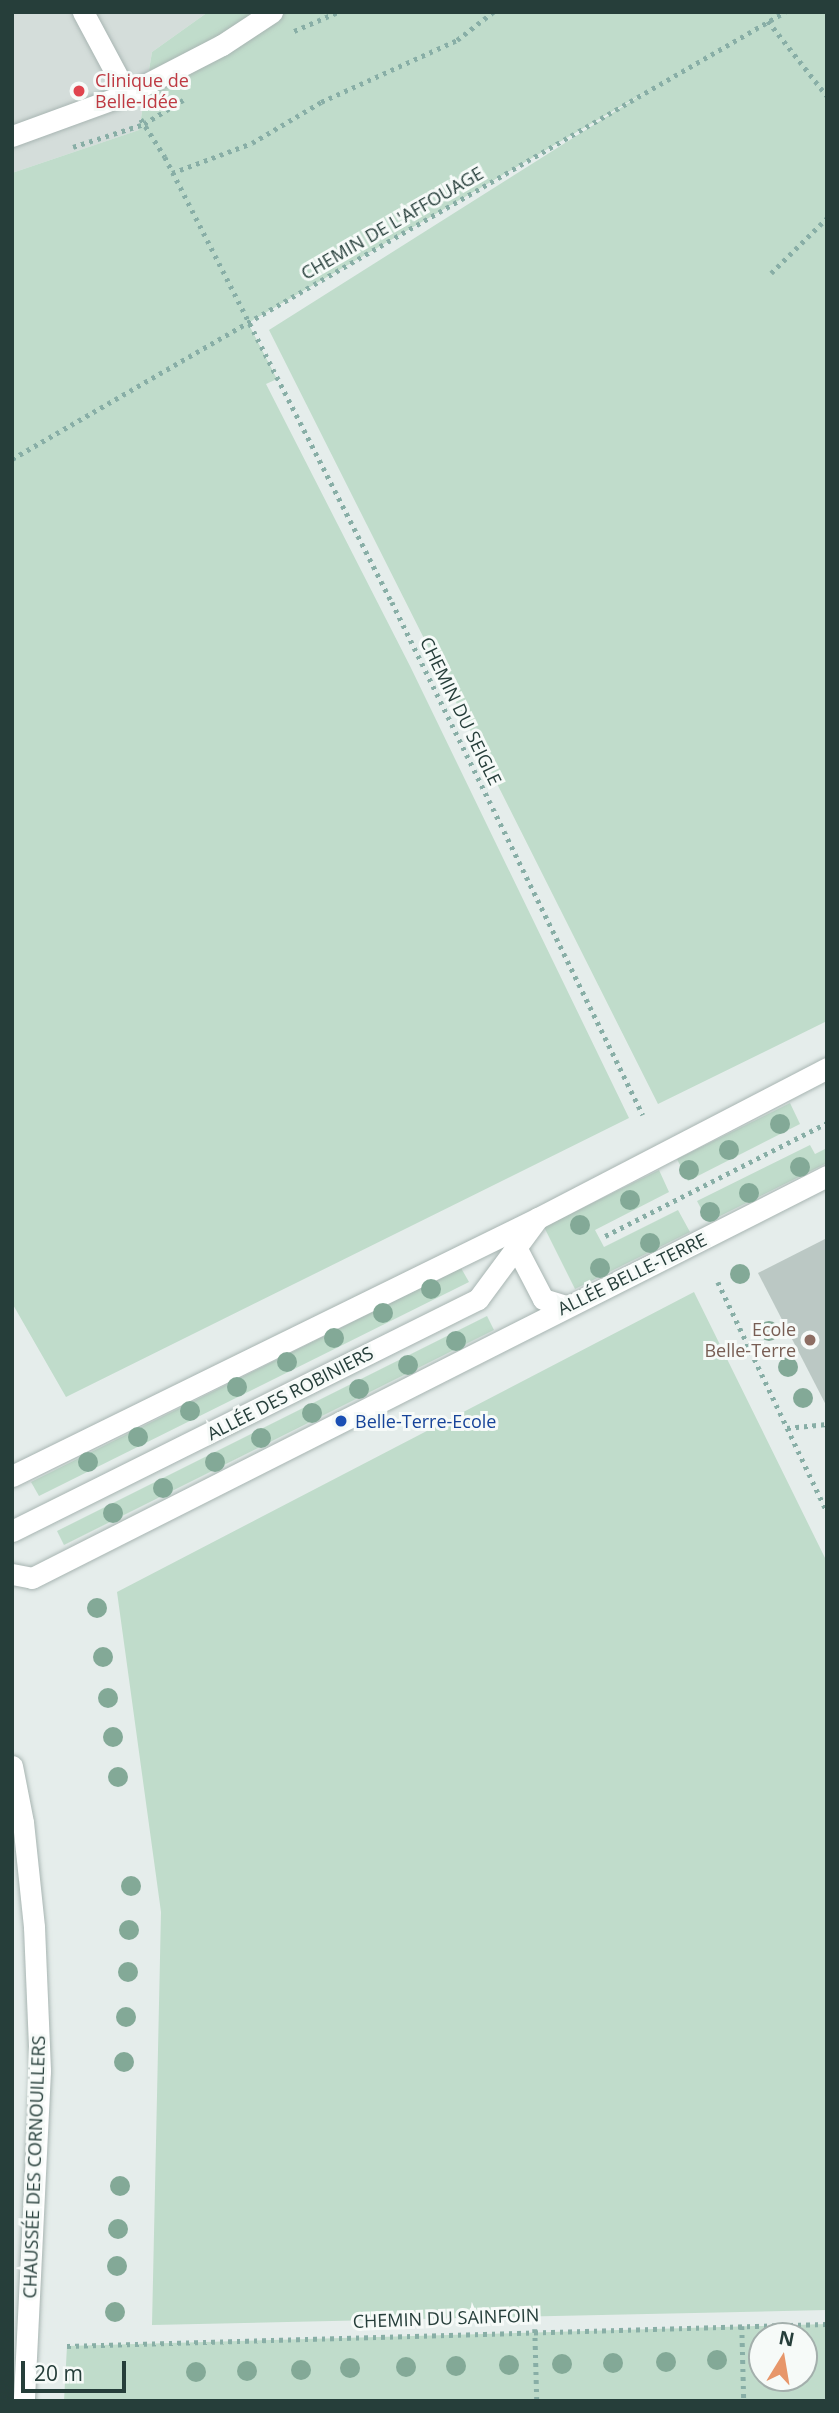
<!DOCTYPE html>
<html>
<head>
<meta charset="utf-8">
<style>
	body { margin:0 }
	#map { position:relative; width:839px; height:2413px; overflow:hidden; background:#e5edeb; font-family:"Open Sans",sans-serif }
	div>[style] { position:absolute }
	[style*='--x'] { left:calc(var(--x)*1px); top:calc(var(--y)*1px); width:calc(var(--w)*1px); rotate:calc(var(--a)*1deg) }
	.built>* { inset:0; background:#d4ddda }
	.green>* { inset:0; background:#c0dccb }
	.building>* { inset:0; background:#bbc8c4 }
	.path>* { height:4.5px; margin-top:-2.25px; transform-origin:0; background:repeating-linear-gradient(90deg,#88aea6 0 3.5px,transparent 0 8.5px) }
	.roads { filter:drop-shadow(0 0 2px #a8b5b2) drop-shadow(0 0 2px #a8b5b2) }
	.lane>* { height:21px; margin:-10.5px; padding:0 10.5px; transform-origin:10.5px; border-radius:10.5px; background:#fff }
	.street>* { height:21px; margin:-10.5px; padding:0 10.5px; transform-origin:10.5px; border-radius:10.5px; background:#fff }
	.secondary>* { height:21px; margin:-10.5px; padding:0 10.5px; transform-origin:10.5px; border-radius:10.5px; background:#fff }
	.trees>* { width:20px; height:20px; margin:-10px; border-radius:50%; background:#83a997 }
	.dots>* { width:19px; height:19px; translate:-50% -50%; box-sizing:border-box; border:4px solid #f6faf8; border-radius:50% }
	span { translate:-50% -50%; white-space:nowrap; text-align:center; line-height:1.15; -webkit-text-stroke:6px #f6faf8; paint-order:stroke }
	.health-label { font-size:18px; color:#be3a42 }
	.left { translate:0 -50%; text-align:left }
	.street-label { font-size:18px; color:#263e3a }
	.education-label { font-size:18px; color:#785e54 }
	.right { translate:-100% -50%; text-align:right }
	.transit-label { font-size:18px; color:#164399 }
	.frame { position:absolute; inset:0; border:14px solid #263e3a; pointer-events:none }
	.north { position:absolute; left:748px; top:2322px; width:70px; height:70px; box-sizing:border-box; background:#f6faf8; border:2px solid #a3afac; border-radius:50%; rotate:11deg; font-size:19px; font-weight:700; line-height:28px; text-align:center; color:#263e3a }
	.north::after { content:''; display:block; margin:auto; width:24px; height:32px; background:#e7966a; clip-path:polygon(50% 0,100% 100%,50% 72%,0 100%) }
	.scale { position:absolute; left:21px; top:2361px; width:105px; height:32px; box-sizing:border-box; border:4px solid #263e3a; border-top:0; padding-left:9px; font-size:21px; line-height:24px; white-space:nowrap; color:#263e3a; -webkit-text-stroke:5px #f6faf8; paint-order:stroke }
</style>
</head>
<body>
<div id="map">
	<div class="built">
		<div style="clip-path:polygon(12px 12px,208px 12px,152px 52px,139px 130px,12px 173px)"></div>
	</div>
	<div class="green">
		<div style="clip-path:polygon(208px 12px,827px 12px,827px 1021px,658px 1104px,269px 330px,649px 90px,248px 323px,277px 379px,266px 384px,410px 666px,629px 1118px,66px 1397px,12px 1303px,12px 173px,139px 130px,152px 52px)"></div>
		<div style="clip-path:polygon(790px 1103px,800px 1124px,688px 1181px,677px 1159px)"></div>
		<div style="clip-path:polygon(810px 1145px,815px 1154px,827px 1148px,827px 1163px,708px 1222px,697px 1201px)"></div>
		<div style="clip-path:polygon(659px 1170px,669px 1192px,595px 1230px,604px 1247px,678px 1210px,690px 1232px,575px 1289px,544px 1227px)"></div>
		<div style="clip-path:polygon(461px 1268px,469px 1282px,39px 1496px,31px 1482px)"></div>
		<div style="clip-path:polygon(694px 1292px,827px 1562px,827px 2310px,152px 2325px,161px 1912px,117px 1592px)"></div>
		<div style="clip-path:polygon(487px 1316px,494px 1330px,64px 1545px,57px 1531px)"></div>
		<div style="clip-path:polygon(evenodd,827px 2324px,827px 2401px,64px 2401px,67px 2346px,827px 2324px,762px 2336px,804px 2336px,804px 2378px,762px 2378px,762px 2336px)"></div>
	</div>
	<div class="building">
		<div style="clip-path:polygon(827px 1238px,827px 1407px,758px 1273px)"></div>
	</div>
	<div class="path">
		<div style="--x:768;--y:21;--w:95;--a:51.8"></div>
		<div style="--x:294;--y:31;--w:48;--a:-23.4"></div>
		<div style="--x:141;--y:119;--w:45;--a:57.7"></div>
		<div style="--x:165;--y:157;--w:500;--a:63"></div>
		<div style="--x:392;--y:602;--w:571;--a:63.93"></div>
		<div style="--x:73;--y:147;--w:75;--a:-17.9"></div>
		<div style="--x:144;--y:124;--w:46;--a:-31.6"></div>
		<div style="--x:172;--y:173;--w:85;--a:-20.6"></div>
		<div style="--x:252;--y:143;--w:80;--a:-30.7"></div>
		<div style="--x:321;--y:102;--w:149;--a:-24.5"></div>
		<div style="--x:457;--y:40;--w:46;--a:-37.9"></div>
		<div style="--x:771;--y:273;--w:78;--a:-44.5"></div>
		<div style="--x:12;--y:459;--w:893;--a:-30.04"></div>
		<div style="--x:605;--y:1236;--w:249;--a:-27"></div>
		<div style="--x:718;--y:1282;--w:255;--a:64.6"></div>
		<div style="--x:787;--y:1428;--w:40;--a:-5.7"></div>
		<div style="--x:742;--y:2326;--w:75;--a:88.5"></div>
		<div style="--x:535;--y:2329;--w:72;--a:88.4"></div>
		<div style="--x:67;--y:2346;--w:760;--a:-1.66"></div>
	</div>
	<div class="roads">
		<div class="lane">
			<div style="--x:83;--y:12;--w:93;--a:61.8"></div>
			<div style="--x:12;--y:136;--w:122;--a:-20.1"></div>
			<div style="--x:127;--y:94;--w:107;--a:-27.3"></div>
			<div style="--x:222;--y:45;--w:60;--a:-33.4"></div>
			<div style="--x:517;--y:1249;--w:56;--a:62.5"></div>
			<div style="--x:543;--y:1299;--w:24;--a:17"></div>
			<div style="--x:12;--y:1476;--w:586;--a:-26.13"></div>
		</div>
		<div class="street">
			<div style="--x:12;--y:1531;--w:521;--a:-26.47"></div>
			<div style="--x:478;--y:1299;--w:101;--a:-53.5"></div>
			<div style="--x:538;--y:1218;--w:326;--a:-27.4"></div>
			<div style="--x:12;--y:1574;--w:20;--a:11"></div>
			<div style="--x:32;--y:1578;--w:891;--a:-26.82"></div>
		</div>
		<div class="secondary">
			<div style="--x:12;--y:1766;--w:57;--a:78.9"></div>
			<div style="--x:23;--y:1822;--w:106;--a:84"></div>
			<div style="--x:34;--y:1927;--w:144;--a:87.6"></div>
			<div style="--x:40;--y:2071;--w:330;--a:92.8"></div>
		</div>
	</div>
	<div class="trees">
		<div style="left:780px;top:1124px"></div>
		<div style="left:729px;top:1150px"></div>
		<div style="left:800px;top:1167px"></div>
		<div style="left:689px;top:1170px"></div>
		<div style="left:749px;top:1193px"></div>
		<div style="left:630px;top:1200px"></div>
		<div style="left:710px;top:1212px"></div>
		<div style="left:580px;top:1225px"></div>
		<div style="left:650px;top:1243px"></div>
		<div style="left:600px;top:1268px"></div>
		<div style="left:740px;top:1274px"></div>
		<div style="left:431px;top:1289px"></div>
		<div style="left:383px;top:1313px"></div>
		<div style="left:769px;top:1331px"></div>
		<div style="left:334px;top:1338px"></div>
		<div style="left:456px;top:1341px"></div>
		<div style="left:287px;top:1362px"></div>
		<div style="left:408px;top:1365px"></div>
		<div style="left:788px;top:1367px"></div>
		<div style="left:237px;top:1387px"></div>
		<div style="left:359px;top:1389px"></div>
		<div style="left:803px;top:1398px"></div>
		<div style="left:190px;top:1411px"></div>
		<div style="left:312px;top:1413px"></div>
		<div style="left:138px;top:1437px"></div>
		<div style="left:261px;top:1438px"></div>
		<div style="left:88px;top:1462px"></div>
		<div style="left:215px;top:1462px"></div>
		<div style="left:163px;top:1488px"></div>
		<div style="left:113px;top:1513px"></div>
		<div style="left:97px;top:1608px"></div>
		<div style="left:103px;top:1657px"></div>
		<div style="left:108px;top:1698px"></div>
		<div style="left:113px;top:1737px"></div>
		<div style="left:118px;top:1777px"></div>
		<div style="left:131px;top:1886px"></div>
		<div style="left:129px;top:1930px"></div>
		<div style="left:128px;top:1972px"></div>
		<div style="left:126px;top:2017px"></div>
		<div style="left:124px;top:2062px"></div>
		<div style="left:120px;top:2186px"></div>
		<div style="left:118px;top:2229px"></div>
		<div style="left:117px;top:2266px"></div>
		<div style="left:115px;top:2312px"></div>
		<div style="left:717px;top:2360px"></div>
		<div style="left:666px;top:2362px"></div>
		<div style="left:613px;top:2363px"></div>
		<div style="left:562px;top:2364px"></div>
		<div style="left:509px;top:2365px"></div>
		<div style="left:456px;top:2366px"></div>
		<div style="left:406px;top:2367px"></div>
		<div style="left:350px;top:2368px"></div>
		<div style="left:301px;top:2370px"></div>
		<div style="left:247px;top:2371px"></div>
		<div style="left:196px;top:2372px"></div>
	</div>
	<div class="dots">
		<div style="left:79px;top:91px;background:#e0444e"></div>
		<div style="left:810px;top:1340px;background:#8d6e63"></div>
		<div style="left:341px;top:1421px;background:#1a4fb4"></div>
	</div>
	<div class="health-label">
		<span class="left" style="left:95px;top:91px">Clinique de<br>Belle-Idée</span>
	</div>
	<div class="street-label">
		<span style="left:392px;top:223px;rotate:-30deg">CHEMIN DE L'AFFOUAGE</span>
		<span style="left:461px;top:711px;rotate:64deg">CHEMIN DU SEIGLE</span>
		<span style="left:632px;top:1274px;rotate:-26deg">ALLÉE BELLE-TERRE</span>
		<span style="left:290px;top:1393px;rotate:-27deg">ALLÉE DES ROBINIERS</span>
		<span style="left:34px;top:2167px;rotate:-88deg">CHAUSSÉE DES CORNOUILLERS</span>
		<span style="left:446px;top:2318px;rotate:-2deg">CHEMIN DU SAINFOIN</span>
	</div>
	<div class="education-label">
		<span class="right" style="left:796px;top:1340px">Ecole<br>Belle-Terre</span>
	</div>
	<div class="transit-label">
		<span class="left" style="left:355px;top:1421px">Belle-Terre-Ecole</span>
	</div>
	<div class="frame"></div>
	<div class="north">N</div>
	<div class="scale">20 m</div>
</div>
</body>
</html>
